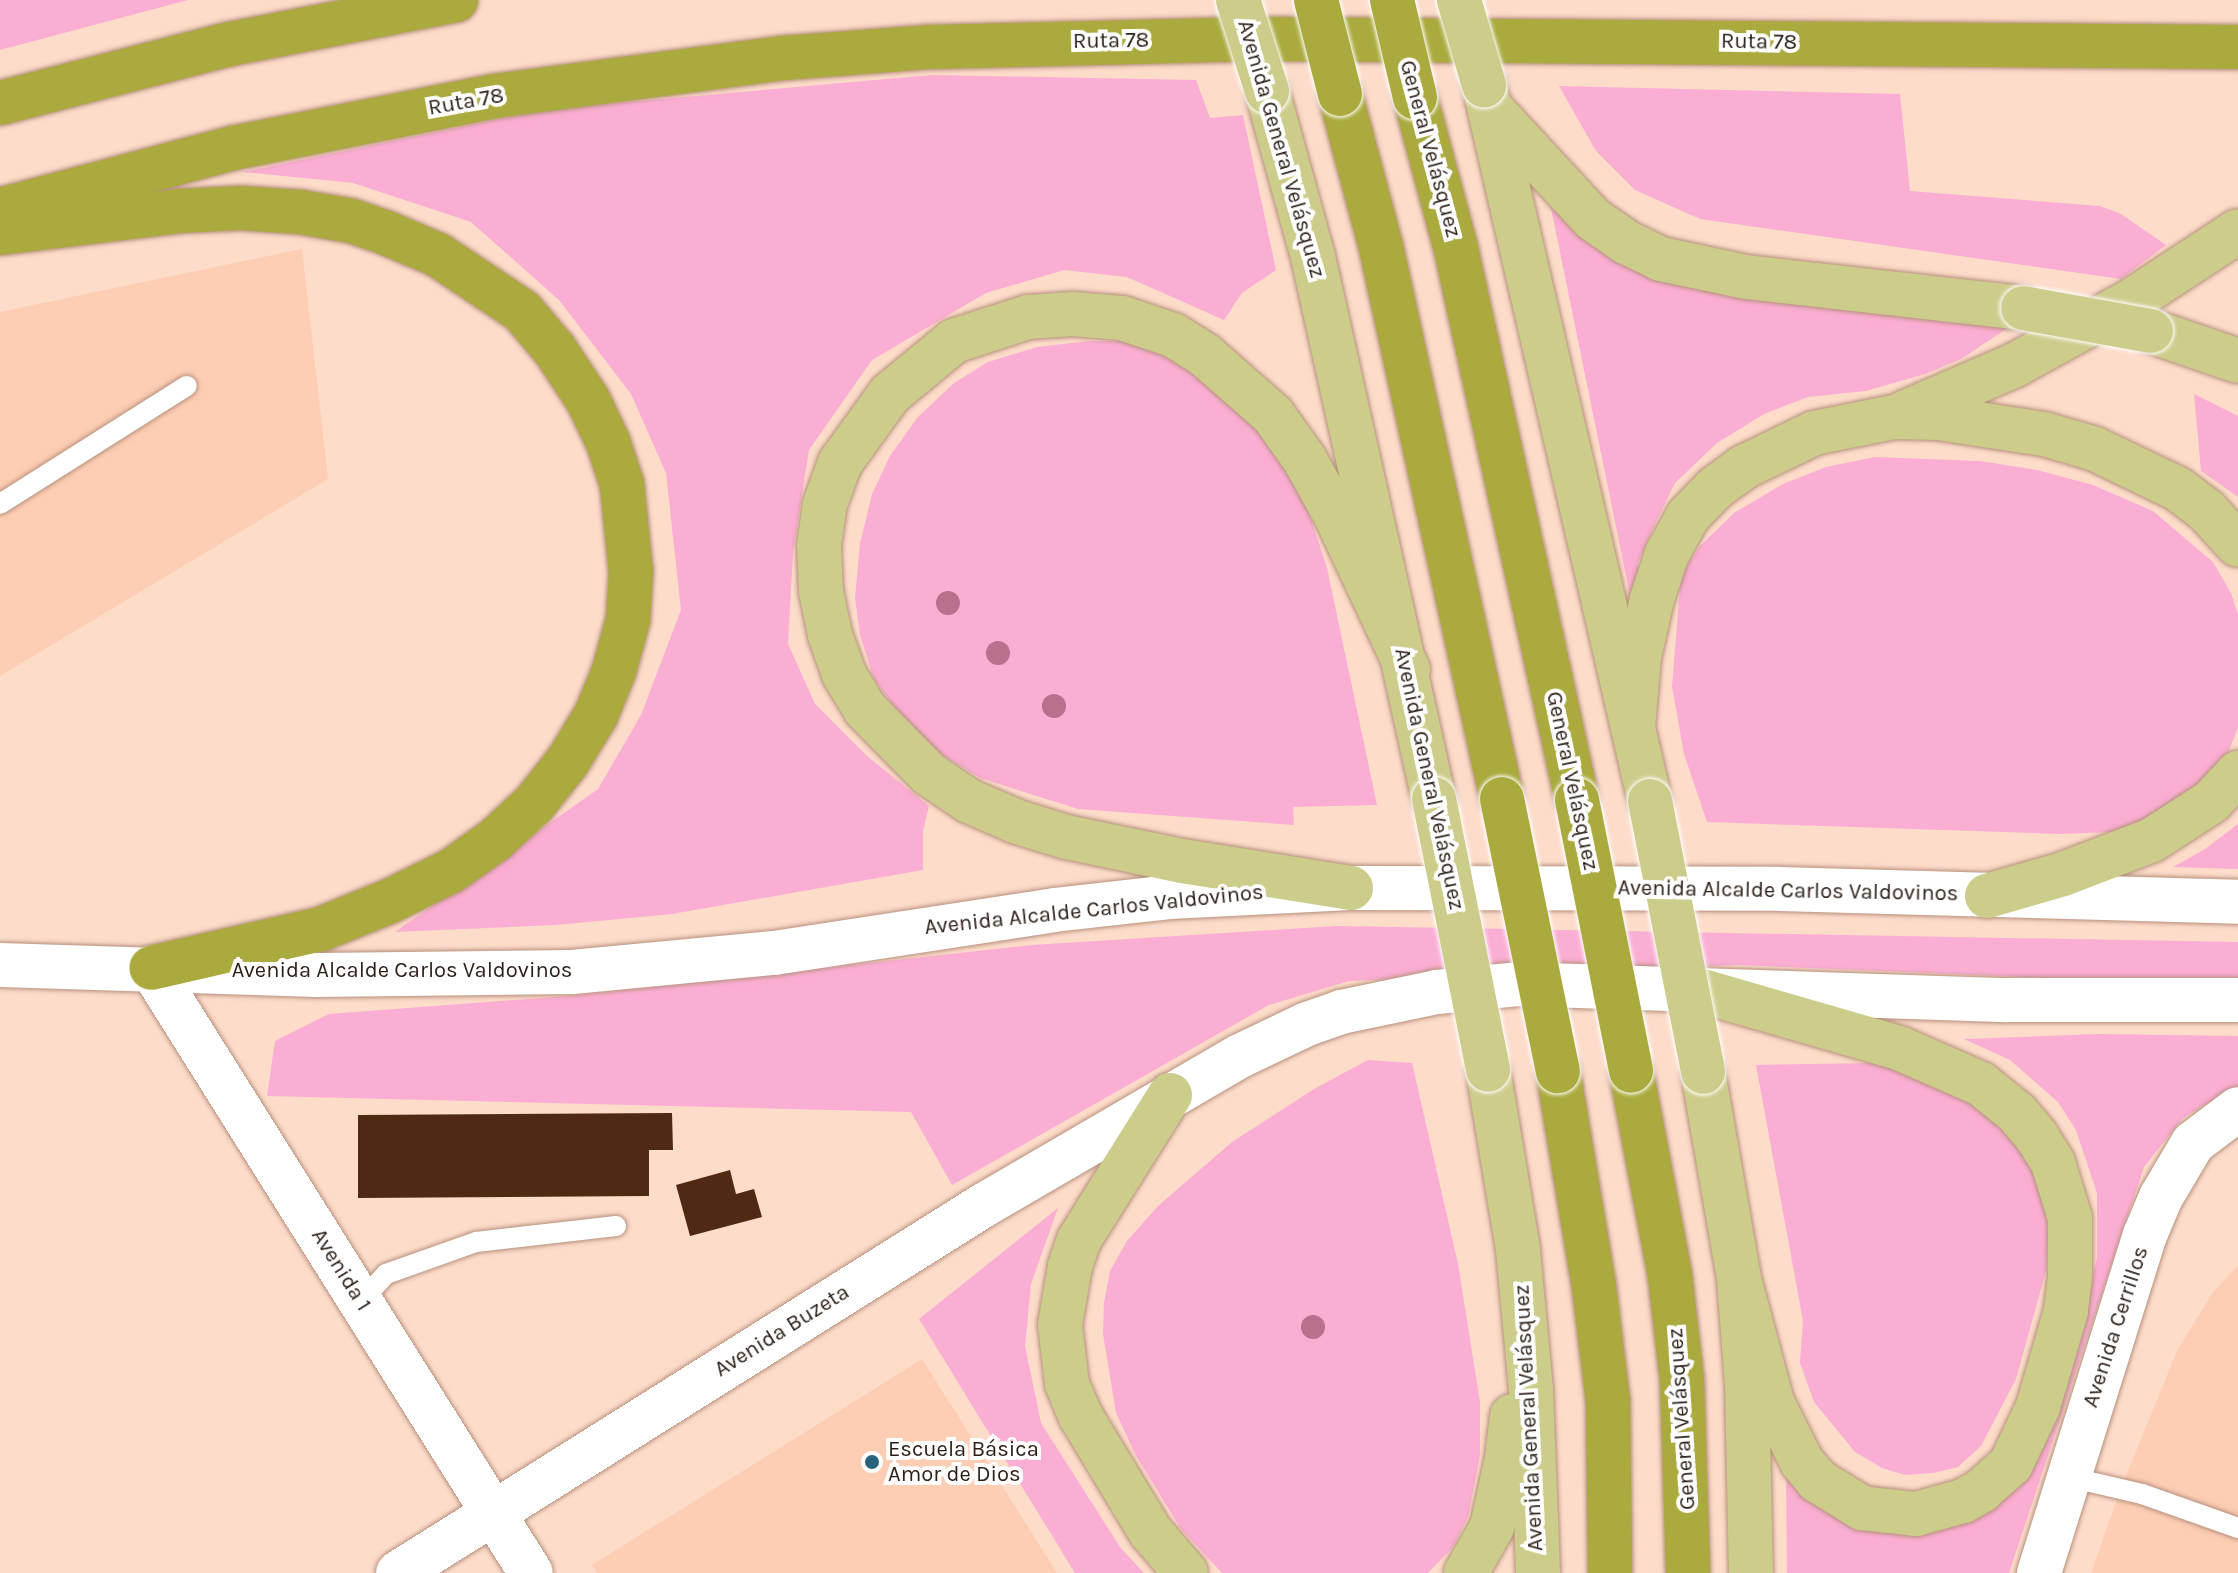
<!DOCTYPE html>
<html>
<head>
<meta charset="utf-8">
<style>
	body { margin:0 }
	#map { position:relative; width:2238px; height:1573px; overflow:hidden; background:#fddcca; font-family:Karla,sans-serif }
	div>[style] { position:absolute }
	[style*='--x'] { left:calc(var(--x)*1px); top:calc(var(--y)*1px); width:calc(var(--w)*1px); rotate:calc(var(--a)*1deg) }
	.built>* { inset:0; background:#fdcdb4 }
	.green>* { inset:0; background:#fbaed3 }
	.building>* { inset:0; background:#4f2913 }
	.roads { filter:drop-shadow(0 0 2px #b6907c) drop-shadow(0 0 2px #b6907c) }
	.service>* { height:20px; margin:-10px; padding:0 10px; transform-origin:10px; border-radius:10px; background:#fff }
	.tertiary>* { height:44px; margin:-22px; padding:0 22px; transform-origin:22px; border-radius:22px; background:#fff }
	.secondary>* { height:44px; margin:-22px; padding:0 22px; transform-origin:22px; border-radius:22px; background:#fff }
	.primary>* { height:44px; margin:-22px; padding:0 22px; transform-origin:22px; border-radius:22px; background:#cccc8b }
	.motorway>* { height:44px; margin:-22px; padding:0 22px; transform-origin:22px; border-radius:22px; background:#aaaa3e }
	.bridges { filter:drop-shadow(0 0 2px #fff) drop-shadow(0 0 2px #fff) }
	.primary-bridge>* { height:44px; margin:-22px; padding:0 22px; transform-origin:22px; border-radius:22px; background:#cccc8b }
	.motorway-bridge>* { height:44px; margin:-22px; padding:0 22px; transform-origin:22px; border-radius:22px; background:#aaaa3e }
	.trees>* { width:24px; height:24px; margin:-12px; border-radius:50%; background:#ba708c }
	.dots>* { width:22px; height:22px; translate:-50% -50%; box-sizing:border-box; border:4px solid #fff; border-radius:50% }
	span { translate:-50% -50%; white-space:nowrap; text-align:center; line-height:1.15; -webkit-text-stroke:8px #fff; paint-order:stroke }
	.street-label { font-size:22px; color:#2c1d15 }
	.poi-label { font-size:22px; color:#2c1d15 }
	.left { translate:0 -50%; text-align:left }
</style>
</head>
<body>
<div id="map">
	<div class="built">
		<div style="clip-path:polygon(302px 249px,328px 479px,0 676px,0 312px)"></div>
		<div style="clip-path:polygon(2238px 1266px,2238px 1573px,2091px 1573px,2121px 1488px,2177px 1351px,2213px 1292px)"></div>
		<div style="clip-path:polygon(922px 1359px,1057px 1573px,597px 1573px,592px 1565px)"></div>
	</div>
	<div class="green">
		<div style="clip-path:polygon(0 0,188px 0,0 50px)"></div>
		<div style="clip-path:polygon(932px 75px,1196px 80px,1210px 118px,1243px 115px,1276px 270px,1242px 293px,1224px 320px,1127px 277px,1064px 270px,986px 293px,872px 360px,809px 450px,793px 552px,788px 644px,815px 704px,867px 756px,929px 806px,923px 831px,923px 870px,672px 914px,556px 925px,395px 932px,598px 789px,641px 715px,681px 610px,666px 473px,631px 394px,559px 300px,471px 222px,353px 183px,243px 172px,548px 109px)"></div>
		<div style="clip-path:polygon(1559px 86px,1900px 94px,1910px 191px,2100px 206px,2121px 214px,2166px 245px,2121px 279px,1700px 219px,1635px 190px,1596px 151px)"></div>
		<div style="clip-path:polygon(1551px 208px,1586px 242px,1617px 260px,2015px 323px,1961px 359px,1925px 374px,1866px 391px,1808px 397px,1764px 414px,1717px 443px,1675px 483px,1655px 524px,1637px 565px,1645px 566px,1635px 620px)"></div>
		<div style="clip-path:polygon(1089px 341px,1131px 341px,1166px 350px,1240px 403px,1289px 468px,1310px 516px,1327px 568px,1377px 805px,1293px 807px,1294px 825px,1078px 809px,980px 778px,936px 751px,898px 712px,874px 679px,860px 635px,855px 598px,860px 544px,872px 494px,890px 456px,917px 418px,954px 383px,988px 362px,1037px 347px)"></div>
		<div style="clip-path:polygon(2194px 394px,2238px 416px,2238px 497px,2201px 471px)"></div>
		<div style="clip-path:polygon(1875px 457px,1980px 461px,2037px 470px,2093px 485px,2153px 511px,2213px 562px,2231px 593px,2238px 615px,2238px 728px,2220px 773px,2193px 801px,2115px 832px,2060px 834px,1707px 822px,1684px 754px,1672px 687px,1681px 574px,1700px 546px,1734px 513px,1783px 484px,1826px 467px)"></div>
		<div style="clip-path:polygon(2238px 824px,2238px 869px,2173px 867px,2205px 849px)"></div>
		<div style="clip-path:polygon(1336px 926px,2238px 942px,2238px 986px,1738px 965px,1349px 981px,1269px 1005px,952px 1185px,911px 1112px,267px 1096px,275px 1041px,329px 1014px,568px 996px,1032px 945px)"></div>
		<div style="clip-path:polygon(2098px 1034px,2238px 1036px,2238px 1094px,2210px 1102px,2183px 1118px,2144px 1167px,2009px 1573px,1787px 1573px,1786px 1474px,1885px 1527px,2049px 1431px,2097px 1259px,2097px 1193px,2076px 1130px,2058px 1102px,2010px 1060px,1964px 1039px)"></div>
		<div style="clip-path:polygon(1368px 1060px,1412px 1063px,1458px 1264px,1480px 1402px,1480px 1455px,1468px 1517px,1453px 1547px,1428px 1573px,1222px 1573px,1181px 1529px,1135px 1454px,1116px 1413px,1103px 1334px,1104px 1303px,1110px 1271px,1127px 1241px,1158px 1206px,1232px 1142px,1314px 1089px)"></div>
		<div style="clip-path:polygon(1871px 1063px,1904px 1069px,1947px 1082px,2026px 1149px,2045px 1203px,2048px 1233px,2046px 1271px,2016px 1379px,1981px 1446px,1958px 1467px,1933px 1473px,1905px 1475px,1882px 1468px,1855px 1452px,1814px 1402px,1800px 1363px,1803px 1321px,1756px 1065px)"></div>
		<div style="clip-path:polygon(1058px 1208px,1031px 1284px,1025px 1346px,1041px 1423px,1120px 1547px,1144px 1573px,1075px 1573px,919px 1319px)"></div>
	</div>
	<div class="building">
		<div style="clip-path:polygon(672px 1113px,673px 1150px,649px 1150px,649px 1196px,358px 1198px,358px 1115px)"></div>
		<div style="clip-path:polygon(730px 1170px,736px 1194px,754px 1189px,762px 1217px,690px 1236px,676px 1185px)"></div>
	</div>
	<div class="roads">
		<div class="service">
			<div style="--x:0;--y:504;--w:221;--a:-32.3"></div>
			<div style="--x:361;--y:1301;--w:37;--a:-47"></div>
			<div style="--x:386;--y:1274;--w:96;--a:-19.6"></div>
			<div style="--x:476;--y:1242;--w:141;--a:-6.5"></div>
			<div style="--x:2069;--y:1477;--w:75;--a:13.1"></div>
			<div style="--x:2142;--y:1494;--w:102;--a:19.5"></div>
		</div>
		<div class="tertiary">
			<div style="--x:151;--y:968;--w:714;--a:57.87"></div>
		</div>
		<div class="secondary">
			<div style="--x:0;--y:965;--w:317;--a:1.8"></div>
			<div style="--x:317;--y:975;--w:255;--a:-0.7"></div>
			<div style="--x:572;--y:972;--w:203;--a:-5.4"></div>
			<div style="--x:774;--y:953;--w:283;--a:-8.7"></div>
			<div style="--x:1054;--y:910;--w:116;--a:-6.4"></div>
			<div style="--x:1169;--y:897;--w:182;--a:-2.8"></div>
			<div style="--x:1351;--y:888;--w:429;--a:0.1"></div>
			<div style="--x:1780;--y:889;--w:458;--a:1.6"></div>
			<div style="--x:398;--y:1573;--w:692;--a:-32.13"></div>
			<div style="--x:984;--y:1205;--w:296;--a:-30.2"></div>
			<div style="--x:1240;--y:1056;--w:74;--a:-25.5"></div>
			<div style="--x:1307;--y:1024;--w:36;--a:-19"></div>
			<div style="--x:1341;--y:1012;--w:98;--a:-11.8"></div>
			<div style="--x:1437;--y:992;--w:81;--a:-5.6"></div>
			<div style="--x:1518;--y:984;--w:490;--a:1.9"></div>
			<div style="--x:2008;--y:1000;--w:230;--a:0"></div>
			<div style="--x:2039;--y:1573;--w:354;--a:-72.6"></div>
			<div style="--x:2145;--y:1235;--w:41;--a:-67.2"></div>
			<div style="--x:2161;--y:1197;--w:63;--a:-59.3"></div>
			<div style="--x:2193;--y:1143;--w:56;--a:-37.1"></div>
		</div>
		<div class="primary">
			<div style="--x:1484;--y:85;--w:735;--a:76.95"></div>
			<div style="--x:1267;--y:91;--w:172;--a:74.5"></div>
			<div style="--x:1313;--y:257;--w:555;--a:77.42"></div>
			<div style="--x:1492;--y:110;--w:149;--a:47.2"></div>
			<div style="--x:1593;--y:219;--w:40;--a:34.9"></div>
			<div style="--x:1626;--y:242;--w:39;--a:26"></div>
			<div style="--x:1661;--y:259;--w:87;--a:12"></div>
			<div style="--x:1746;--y:277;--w:279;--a:6.4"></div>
			<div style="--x:2151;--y:331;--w:92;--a:19"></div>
			<div style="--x:1904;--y:413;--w:121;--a:-23.4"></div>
			<div style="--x:2015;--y:365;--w:129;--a:-28.8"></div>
			<div style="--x:2128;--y:303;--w:131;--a:-33.2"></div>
			<div style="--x:1633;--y:728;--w:71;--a:-85.2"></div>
			<div style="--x:1639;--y:657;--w:59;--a:-77.4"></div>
			<div style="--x:1652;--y:599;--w:47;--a:-71.6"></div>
			<div style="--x:1667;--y:554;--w:43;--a:-61.1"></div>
			<div style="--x:1688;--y:516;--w:39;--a:-46"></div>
			<div style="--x:1715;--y:488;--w:36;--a:-36"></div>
			<div style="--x:1744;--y:467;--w:78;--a:-25.9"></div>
			<div style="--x:1814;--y:433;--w:82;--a:-11.3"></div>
			<div style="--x:1894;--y:417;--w:44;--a:1.3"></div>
			<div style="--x:1938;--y:418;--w:107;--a:8.6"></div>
			<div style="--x:2044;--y:434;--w:53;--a:16.4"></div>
			<div style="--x:2095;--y:449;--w:92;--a:25.7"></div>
			<div style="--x:2178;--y:489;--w:35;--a:37"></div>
			<div style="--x:2206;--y:510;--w:47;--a:47.6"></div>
			<div style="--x:1351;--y:888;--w:171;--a:-170.9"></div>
			<div style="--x:1182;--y:861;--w:118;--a:-168.3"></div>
			<div style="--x:1066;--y:837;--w:53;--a:-162.6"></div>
			<div style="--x:1015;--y:821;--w:50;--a:-156.5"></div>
			<div style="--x:969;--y:801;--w:48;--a:-146"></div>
			<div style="--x:929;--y:774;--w:91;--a:-134.6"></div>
			<div style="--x:865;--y:709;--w:41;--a:-121"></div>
			<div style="--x:844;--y:674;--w:41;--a:-109.7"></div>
			<div style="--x:830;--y:635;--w:45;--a:-101.6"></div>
			<div style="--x:821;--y:591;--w:46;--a:-92.5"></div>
			<div style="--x:819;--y:545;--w:41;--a:-81.7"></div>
			<div style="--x:825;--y:504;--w:44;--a:-69.9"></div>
			<div style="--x:840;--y:463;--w:85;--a:-54.1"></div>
			<div style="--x:890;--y:394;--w:83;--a:-39.6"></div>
			<div style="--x:954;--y:341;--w:78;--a:-18"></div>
			<div style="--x:1028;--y:317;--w:45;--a:-3.8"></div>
			<div style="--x:1073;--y:314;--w:49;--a:4.7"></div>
			<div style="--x:1122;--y:318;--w:54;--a:18.4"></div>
			<div style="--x:1173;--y:335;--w:39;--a:32"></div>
			<div style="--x:1206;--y:356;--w:89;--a:41.4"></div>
			<div style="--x:1273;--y:415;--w:55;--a:54.6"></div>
			<div style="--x:1305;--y:460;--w:64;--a:61"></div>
			<div style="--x:1336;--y:516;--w:170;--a:64.9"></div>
			<div style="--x:1987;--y:896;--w:79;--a:-16.1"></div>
			<div style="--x:2063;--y:874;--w:95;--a:-20.9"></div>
			<div style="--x:2152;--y:840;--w:70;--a:-32.8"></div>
			<div style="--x:2211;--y:802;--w:40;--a:-47"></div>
			<div style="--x:1695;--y:989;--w:212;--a:16.1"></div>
			<div style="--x:1899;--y:1048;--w:90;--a:23.7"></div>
			<div style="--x:1981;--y:1084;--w:46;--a:38.9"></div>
			<div style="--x:2017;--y:1113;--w:31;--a:50"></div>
			<div style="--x:2037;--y:1137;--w:31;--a:58"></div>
			<div style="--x:2053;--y:1163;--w:58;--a:72.8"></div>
			<div style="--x:2070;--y:1218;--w:59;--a:90"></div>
			<div style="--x:2070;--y:1277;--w:34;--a:97"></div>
			<div style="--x:2066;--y:1311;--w:100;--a:106.3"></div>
			<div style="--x:2038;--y:1407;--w:63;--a:115.3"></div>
			<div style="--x:2011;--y:1464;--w:40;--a:138"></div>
			<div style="--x:1981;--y:1491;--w:21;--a:151"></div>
			<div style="--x:1963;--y:1501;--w:49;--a:164.5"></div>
			<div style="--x:1916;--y:1514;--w:54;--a:-173.7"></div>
			<div style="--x:1862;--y:1508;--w:52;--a:-148.5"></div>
			<div style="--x:1818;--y:1481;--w:25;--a:-130"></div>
			<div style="--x:1802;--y:1462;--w:67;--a:-116.6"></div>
			<div style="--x:1772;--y:1402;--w:127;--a:-105"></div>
			<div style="--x:1488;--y:1070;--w:182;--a:80.5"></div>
			<div style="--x:1518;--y:1250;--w:140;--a:84.7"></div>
			<div style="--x:1531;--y:1389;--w:184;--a:87.8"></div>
			<div style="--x:1703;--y:1072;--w:210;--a:80.1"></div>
			<div style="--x:1739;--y:1279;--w:107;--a:85.7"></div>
			<div style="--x:1747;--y:1386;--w:187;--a:88.8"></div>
			<div style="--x:1170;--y:1095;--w:171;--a:122.1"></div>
			<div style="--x:1079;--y:1240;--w:28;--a:109"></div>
			<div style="--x:1070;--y:1266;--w:60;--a:99.6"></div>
			<div style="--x:1060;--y:1325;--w:59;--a:83.2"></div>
			<div style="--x:1067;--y:1384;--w:34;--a:67"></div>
			<div style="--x:1080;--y:1415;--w:135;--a:58.9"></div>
			<div style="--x:1150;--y:1531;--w:55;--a:49.4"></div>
			<div style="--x:1466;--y:1573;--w:53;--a:-60.5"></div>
			<div style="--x:1492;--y:1527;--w:71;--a:-77.7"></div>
			<div style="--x:1507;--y:1458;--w:42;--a:-83.2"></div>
		</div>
		<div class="motorway">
			<div style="--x:1340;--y:94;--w:158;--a:75"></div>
			<div style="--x:1381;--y:247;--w:565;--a:77.64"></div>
			<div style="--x:1415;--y:97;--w:157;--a:74.9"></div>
			<div style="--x:1456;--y:249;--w:564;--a:77.61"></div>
			<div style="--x:0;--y:103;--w:237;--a:-14.4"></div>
			<div style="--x:230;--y:44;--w:230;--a:-11"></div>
			<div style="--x:0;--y:210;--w:241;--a:-14.9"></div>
			<div style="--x:233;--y:148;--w:267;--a:-11.2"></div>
			<div style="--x:495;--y:96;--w:290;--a:-7.5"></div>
			<div style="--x:783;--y:58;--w:148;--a:-4.3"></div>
			<div style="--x:931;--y:47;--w:336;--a:-1.4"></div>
			<div style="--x:1267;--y:39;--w:971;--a:0.47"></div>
			<div style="--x:0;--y:233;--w:180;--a:-7"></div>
			<div style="--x:179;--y:211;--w:62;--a:-2.8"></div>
			<div style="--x:241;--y:208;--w:59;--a:3.9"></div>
			<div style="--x:300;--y:212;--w:53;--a:9.8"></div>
			<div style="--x:352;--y:221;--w:39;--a:19"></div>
			<div style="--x:389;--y:234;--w:53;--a:23.2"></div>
			<div style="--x:438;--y:255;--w:101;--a:33.7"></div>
			<div style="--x:522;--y:311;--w:51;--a:49.8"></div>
			<div style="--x:555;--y:350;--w:60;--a:56.6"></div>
			<div style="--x:588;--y:400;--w:47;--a:64.5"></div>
			<div style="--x:608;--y:442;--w:44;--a:71.6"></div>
			<div style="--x:622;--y:484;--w:88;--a:84.2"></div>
			<div style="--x:631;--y:572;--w:48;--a:93.6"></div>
			<div style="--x:628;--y:620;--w:53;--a:105.4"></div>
			<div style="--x:614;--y:671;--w:48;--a:112.2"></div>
			<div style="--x:596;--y:715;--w:54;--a:121.3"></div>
			<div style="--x:568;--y:761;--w:55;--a:128.3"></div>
			<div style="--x:534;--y:804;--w:53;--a:137.3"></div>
			<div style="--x:495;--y:840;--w:54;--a:144.8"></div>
			<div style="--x:451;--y:871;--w:68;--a:153.8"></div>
			<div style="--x:390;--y:901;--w:74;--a:157.9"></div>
			<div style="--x:321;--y:929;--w:174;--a:167.1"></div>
			<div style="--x:1558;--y:1071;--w:218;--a:80.5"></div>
			<div style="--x:1594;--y:1286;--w:116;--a:83.1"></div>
			<div style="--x:1608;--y:1401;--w:172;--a:89.3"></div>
			<div style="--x:1631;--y:1071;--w:209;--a:79.2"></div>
			<div style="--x:1670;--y:1276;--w:105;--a:83.4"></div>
			<div style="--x:1682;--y:1380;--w:193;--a:88.2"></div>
		</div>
	</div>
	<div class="bridges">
		<div class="primary-bridge">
			<div style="--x:1238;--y:0;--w:96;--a:72.3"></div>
			<div style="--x:1459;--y:0;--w:89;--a:73.6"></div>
			<div style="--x:2023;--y:308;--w:130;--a:10.2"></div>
			<div style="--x:1434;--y:799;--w:276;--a:78.7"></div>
			<div style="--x:1650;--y:801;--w:276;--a:78.9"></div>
		</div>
		<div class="motorway-bridge">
			<div style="--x:1316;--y:0;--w:97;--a:75.7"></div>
			<div style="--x:1392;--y:0;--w:100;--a:76.7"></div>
			<div style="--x:1502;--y:799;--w:278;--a:78.4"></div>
			<div style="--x:1577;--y:800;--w:276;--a:78.7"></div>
		</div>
	</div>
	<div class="trees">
		<div style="left:948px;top:603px"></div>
		<div style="left:998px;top:653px"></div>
		<div style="left:1054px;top:706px"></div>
		<div style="left:1313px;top:1327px"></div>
	</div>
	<div class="dots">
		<div style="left:872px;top:1462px;background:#29647c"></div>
	</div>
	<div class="street-label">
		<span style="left:1111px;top:41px;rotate:-1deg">Ruta 78</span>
		<span style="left:1759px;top:42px;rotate:1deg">Ruta 78</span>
		<span style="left:466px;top:102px;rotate:-10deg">Ruta 78</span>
		<span style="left:1281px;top:149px;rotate:74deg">Avenida General Velásquez</span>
		<span style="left:1430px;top:149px;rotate:75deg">General Velásquez</span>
		<span style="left:1429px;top:779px;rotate:78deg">Avenida General Velásquez</span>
		<span style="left:1572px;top:781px;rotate:78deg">General Velásquez</span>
		<span style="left:1788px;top:891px;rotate:1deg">Avenida Alcalde Carlos Valdovinos</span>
		<span style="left:1094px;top:910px;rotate:-6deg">Avenida Alcalde Carlos Valdovinos</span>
		<span style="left:402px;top:971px">Avenida Alcalde Carlos Valdovinos</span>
		<span style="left:341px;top:1270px;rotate:58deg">Avenida 1</span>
		<span style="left:2116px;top:1327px;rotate:-72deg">Avenida Cerrillos</span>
		<span style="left:782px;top:1331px;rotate:-32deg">Avenida Buzeta</span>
		<span style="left:1529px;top:1418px;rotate:-93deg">Avenida General Velásquez</span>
		<span style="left:1682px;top:1419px;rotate:-94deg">General Velásquez</span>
	</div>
	<div class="poi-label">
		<span class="left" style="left:888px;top:1462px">Escuela Básica<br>Amor de Dios</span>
	</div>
</div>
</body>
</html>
